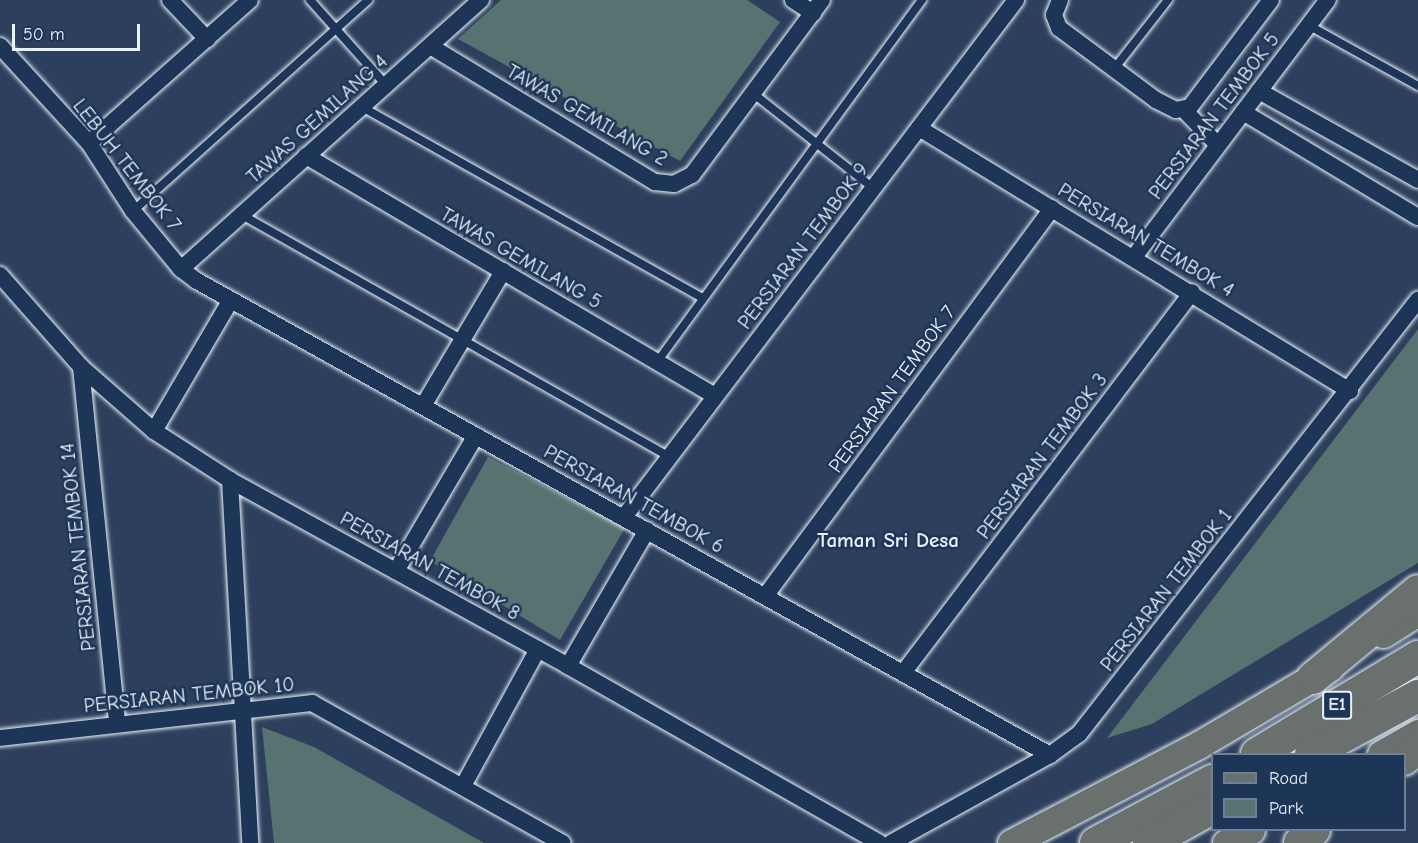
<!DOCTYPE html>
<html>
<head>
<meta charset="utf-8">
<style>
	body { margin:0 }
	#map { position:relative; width:1418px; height:843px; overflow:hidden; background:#2c3f5c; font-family:"Comic Neue",sans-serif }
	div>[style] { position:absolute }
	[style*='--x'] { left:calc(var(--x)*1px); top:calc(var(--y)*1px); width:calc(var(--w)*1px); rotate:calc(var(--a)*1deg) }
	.green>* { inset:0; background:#567371 }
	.roads { filter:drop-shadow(0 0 2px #e8f1f8) drop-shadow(0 0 2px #e8f1f8) }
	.lane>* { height:8px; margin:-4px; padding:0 4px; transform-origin:4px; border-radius:4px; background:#1d3557 }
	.street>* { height:16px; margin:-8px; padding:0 8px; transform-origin:8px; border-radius:8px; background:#1d3557 }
	.primary>* { height:27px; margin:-13.5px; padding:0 13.5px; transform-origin:13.5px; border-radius:13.5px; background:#6a706d }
	.highway>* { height:32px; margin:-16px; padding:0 16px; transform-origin:16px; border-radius:16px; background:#6a706d }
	span { translate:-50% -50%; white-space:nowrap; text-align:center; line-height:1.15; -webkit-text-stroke:5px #1d3557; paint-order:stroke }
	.shield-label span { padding:2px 4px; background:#1d3557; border:2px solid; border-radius:4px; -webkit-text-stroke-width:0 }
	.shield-label { font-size:18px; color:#e8f1f8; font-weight:700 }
	.street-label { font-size:20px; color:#e8f1f8 }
	.neighbourhood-label { font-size:21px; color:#e8f1f8; font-weight:700 }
	.legend { position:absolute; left:1211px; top:753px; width:195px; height:78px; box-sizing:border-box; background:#1d3557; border:2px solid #6e8097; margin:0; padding:8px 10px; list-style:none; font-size:18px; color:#e8f1f8 }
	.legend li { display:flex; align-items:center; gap:12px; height:30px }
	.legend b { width:30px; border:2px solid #6e8097 }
	.scale { position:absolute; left:12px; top:24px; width:128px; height:27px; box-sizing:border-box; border:3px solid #e8f1f8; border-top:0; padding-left:8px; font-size:18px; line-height:21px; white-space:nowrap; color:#e8f1f8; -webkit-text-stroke:4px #1d3557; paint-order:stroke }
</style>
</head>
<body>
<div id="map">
	<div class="green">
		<div style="clip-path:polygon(501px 0,747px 0,780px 22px,680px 161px,458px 39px)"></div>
		<div style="clip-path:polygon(1418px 329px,1418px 563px,1152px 724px,1107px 738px)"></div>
		<div style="clip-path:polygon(488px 457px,625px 528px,560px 640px,430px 561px)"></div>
		<div style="clip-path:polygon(262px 727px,314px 747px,484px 843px,274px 843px)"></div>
	</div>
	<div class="roads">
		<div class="lane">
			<div style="--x:310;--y:0;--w:114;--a:48.2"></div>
			<div style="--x:1308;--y:25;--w:126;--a:29"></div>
			<div style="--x:1114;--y:69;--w:88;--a:-52"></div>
			<div style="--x:754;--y:94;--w:152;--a:38.3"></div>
			<div style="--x:362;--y:107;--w:391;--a:29.3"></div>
			<div style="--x:133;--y:211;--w:316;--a:-41.9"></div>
			<div style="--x:242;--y:215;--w:491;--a:29.5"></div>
			<div style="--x:657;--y:362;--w:449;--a:-53.8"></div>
		</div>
		<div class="street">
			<div style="--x:170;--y:0;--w:54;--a:46.5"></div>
			<div style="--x:793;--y:0;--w:24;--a:33"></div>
			<div style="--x:1060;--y:0;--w:16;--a:112"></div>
			<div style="--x:1054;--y:15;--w:14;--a:69"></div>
			<div style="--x:1059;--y:28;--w:121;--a:36.6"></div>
			<div style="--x:1156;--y:100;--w:22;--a:27"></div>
			<div style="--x:1176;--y:110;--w:14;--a:-12"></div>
			<div style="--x:1190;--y:107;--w:134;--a:-52.9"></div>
			<div style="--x:0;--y:46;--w:132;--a:47.5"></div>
			<div style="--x:89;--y:143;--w:81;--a:57.1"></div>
			<div style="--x:133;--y:211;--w:75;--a:50.4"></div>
			<div style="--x:181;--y:269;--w:20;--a:37"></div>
			<div style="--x:197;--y:281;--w:976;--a:29.06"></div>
			<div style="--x:430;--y:46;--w:263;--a:31.2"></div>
			<div style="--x:655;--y:182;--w:19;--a:6"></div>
			<div style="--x:674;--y:184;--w:20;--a:-27"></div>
			<div style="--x:692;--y:175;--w:218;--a:-53.4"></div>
			<div style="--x:1259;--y:91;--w:182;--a:29.2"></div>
			<div style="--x:1184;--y:110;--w:47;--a:45.9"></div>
			<div style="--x:1243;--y:112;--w:204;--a:31"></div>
			<div style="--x:919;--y:128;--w:505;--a:31.39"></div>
			<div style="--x:89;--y:143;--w:215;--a:-41.6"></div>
			<div style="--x:306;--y:156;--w:474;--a:30.4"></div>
			<div style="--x:1134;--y:257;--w:322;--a:-53"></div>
			<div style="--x:181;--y:269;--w:403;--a:-41.9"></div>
			<div style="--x:0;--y:275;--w:123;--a:48.6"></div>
			<div style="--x:81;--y:367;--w:97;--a:41.2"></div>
			<div style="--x:154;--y:431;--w:90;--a:32.8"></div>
			<div style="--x:230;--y:480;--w:386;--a:28.8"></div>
			<div style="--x:568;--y:666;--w:358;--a:29.6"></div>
			<div style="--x:81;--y:367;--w:358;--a:84.2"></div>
			<div style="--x:423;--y:406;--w:157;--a:-59.3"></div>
			<div style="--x:154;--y:431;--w:152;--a:-59.6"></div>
			<div style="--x:230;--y:480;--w:364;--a:86.8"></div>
			<div style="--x:624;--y:517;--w:649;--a:-52.83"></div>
			<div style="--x:396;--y:571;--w:156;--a:-59.5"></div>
			<div style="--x:766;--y:595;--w:481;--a:-53.5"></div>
			<div style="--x:568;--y:666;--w:157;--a:-59.8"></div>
			<div style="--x:903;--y:673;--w:478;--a:-52.8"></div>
			<div style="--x:0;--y:738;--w:314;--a:-6.4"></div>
			<div style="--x:312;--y:703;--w:287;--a:29.2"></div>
			<div style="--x:463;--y:786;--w:156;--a:-61.3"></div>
			<div style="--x:891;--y:843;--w:182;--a:-29"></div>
			<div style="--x:1050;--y:755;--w:36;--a:-36"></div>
			<div style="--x:1079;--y:734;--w:551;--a:-52.01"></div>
		</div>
		<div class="primary">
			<div style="--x:1383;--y:634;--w:41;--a:-32.2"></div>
			<div style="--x:1381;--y:754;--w:43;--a:-29.6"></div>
			<div style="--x:1011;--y:843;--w:213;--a:-27.6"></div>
			<div style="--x:1200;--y:744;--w:151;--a:-30.6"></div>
			<div style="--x:1226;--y:843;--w:28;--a:-27"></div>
		</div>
		<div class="highway">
			<div style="--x:1313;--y:678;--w:136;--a:-39.6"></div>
			<div style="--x:1257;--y:754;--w:188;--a:-31.1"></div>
			<div style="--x:1311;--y:754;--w:122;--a:-28.5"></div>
			<div style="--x:1404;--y:759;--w:18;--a:-38"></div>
			<div style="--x:1096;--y:843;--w:132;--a:-28.1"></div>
			<div style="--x:1149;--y:843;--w:72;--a:-29.1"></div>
			<div style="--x:1300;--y:843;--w:19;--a:-43"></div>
		</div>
	</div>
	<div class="shield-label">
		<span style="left:1337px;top:705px">E1</span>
	</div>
	<div class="street-label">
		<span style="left:587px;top:115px;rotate:30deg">TAWAS GEMILANG 2</span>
		<span style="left:1214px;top:116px;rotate:-53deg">PERSIARAN TEMBOK 5</span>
		<span style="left:317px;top:119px;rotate:-42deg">TAWAS GEMILANG 4</span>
		<span style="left:127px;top:165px;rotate:52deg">LEBUH TEMBOK 7</span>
		<span style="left:1146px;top:240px;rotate:31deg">PERSIARAN TEMBOK 4</span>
		<span style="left:803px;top:246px;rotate:-53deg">PERSIARAN TEMBOK 9</span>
		<span style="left:521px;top:258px;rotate:30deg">TAWAS GEMILANG 5</span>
		<span style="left:892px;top:389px;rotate:-54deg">PERSIARAN TEMBOK 7</span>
		<span style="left:1042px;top:456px;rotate:-53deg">PERSIARAN TEMBOK 3</span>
		<span style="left:634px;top:499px;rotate:29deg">PERSIARAN TEMBOK 6</span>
		<span style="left:78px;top:547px;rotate:-96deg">PERSIARAN TEMBOK 14</span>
		<span style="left:430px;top:566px;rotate:29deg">PERSIARAN TEMBOK 8</span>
		<span style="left:1166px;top:590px;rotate:-52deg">PERSIARAN TEMBOK 1</span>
		<span style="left:189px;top:695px;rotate:-6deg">PERSIARAN TEMBOK 10</span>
	</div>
	<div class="neighbourhood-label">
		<span style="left:888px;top:540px">Taman Sri Desa</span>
	</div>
	<ul class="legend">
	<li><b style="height:8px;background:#6a706d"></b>Road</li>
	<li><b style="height:16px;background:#567371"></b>Park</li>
	</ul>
	<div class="scale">50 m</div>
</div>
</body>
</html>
